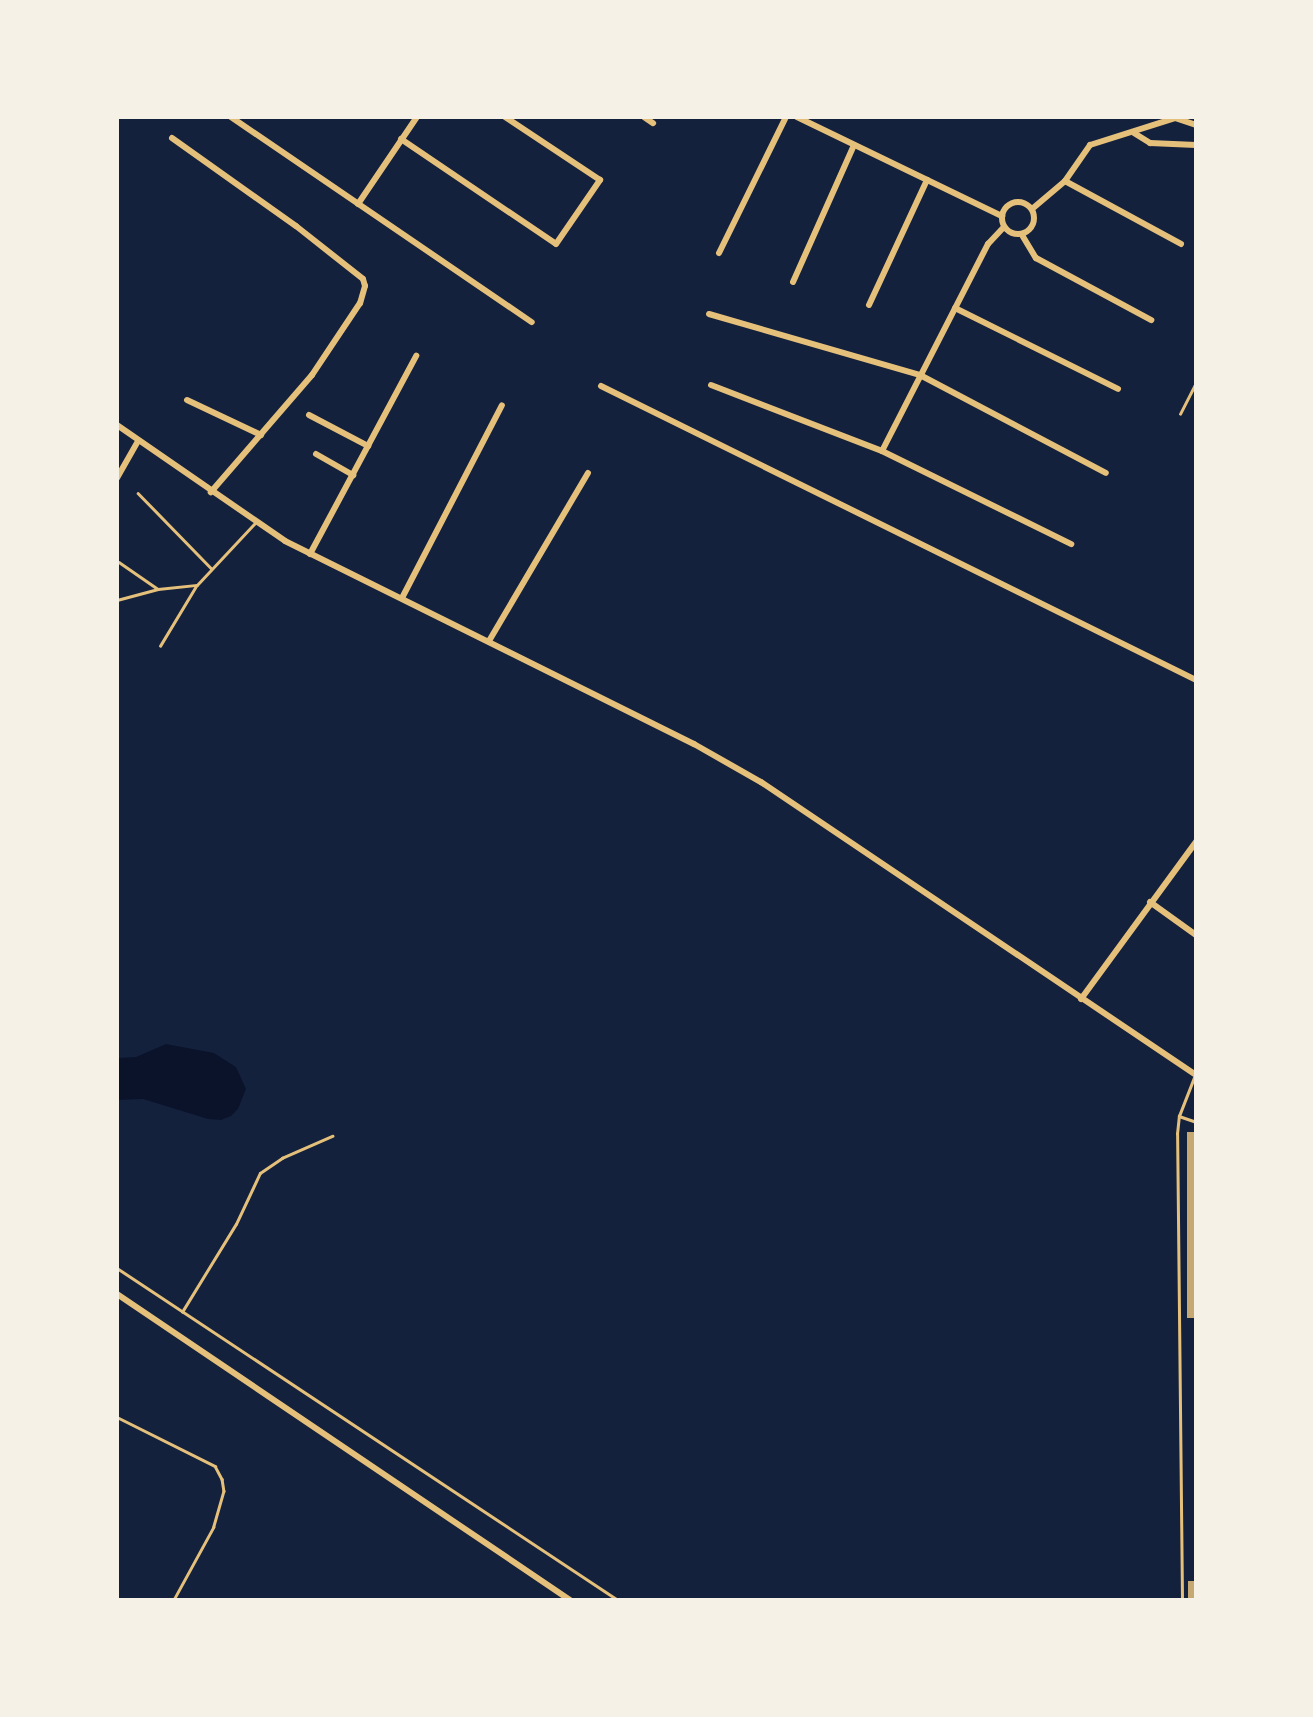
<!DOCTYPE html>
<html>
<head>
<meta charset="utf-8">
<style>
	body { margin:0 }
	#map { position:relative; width:1313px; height:1717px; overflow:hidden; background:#14213d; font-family:Georgia,serif }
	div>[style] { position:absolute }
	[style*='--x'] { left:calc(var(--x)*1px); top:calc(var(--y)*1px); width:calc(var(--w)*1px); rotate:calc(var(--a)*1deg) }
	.water>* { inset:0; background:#0b132b }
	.building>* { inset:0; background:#c6a872 }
	.service>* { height:2.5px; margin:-1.25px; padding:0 1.25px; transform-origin:1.25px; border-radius:1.25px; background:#e5c07b }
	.minor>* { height:6px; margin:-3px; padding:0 3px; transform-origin:3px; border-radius:3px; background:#e5c07b }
	.minor>.ring { margin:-3px; padding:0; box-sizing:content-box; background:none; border:6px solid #e5c07b; border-radius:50% }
	span { translate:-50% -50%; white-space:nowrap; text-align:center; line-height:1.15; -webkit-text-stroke:6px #f6f1e7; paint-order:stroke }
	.frame { position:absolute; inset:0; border:119px solid #f6f1e7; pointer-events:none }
</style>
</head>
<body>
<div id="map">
	<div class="water">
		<div style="clip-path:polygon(166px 1044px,214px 1053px,236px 1067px,246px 1089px,238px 1109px,231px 1116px,221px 1120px,208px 1119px,143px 1099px,117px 1100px,117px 1058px,136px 1057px)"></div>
	</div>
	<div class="building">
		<div style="clip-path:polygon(1187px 1132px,1196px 1132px,1196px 1318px,1187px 1318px)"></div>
		<div style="clip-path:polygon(1188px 1581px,1196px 1581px,1196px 1600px,1188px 1600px)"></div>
	</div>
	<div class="service">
		<div style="--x:1180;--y:414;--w:36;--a:-63"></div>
		<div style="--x:138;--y:493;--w:105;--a:45.8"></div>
		<div style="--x:119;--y:562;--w:47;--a:34.7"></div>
		<div style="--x:117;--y:600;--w:42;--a:-15"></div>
		<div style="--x:158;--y:589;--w:39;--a:-6"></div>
		<div style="--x:197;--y:585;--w:86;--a:-46.9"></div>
		<div style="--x:160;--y:646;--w:70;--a:-59"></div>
		<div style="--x:1179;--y:1116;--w:18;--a:19"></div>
		<div style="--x:117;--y:1268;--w:601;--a:33.53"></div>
		<div style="--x:182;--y:1312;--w:103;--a:-58.5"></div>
		<div style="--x:236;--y:1224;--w:56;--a:-64.8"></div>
		<div style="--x:260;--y:1173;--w:27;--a:-34"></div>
		<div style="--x:282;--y:1158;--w:55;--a:-23.7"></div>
		<div style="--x:117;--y:1417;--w:110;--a:26.6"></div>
		<div style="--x:215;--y:1466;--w:15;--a:62"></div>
		<div style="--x:222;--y:1479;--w:12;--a:81"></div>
		<div style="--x:224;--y:1491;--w:37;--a:106"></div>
		<div style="--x:214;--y:1527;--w:83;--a:118.7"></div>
		<div style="--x:1182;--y:1600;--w:466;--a:-90.6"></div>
		<div style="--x:1177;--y:1134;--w:18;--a:-84"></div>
		<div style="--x:1179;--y:1116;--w:44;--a:-68.7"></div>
	</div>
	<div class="minor">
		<div style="--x:231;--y:117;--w:364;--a:34.3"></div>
		<div style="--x:644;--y:117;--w:11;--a:34"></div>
		<div style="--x:797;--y:117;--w:228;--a:25.8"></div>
		<div style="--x:1134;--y:133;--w:19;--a:32"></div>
		<div style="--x:1150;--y:143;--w:46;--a:2.5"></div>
		<div style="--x:172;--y:138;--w:152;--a:35.4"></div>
		<div style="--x:296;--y:226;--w:85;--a:38.3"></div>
		<div style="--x:363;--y:279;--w:7;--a:74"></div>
		<div style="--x:365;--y:286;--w:18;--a:106"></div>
		<div style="--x:360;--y:303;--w:87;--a:123.7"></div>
		<div style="--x:312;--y:375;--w:155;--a:130.8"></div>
		<div style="--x:401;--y:139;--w:187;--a:34.1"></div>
		<div style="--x:556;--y:244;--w:78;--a:-55.5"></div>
		<div style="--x:600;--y:180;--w:114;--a:-146.4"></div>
		<div style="--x:1065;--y:181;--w:132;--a:28.5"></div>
		<div class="ring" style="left:1002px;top:202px;width:26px;height:26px"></div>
		<div style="--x:358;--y:204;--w:105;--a:-55.9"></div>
		<div style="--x:1032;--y:209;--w:43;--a:-40.3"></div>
		<div style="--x:1065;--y:181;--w:44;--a:-55.2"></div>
		<div style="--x:1090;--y:145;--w:89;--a:-17.6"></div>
		<div style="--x:1175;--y:118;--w:22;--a:18"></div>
		<div style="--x:1022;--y:235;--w:27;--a:59"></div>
		<div style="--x:1036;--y:258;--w:131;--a:28.3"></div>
		<div style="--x:719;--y:253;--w:152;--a:-63.8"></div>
		<div style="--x:793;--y:282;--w:150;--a:-66"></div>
		<div style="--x:869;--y:305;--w:138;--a:-65.1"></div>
		<div style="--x:955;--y:308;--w:182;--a:26.4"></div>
		<div style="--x:709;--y:314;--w:220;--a:16.1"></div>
		<div style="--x:920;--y:375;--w:210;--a:27.8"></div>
		<div style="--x:711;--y:385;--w:183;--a:21.1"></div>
		<div style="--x:882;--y:451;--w:211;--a:26.2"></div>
		<div style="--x:601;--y:386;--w:664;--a:26.29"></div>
		<div style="--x:187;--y:400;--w:82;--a:25.3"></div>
		<div style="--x:309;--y:415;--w:67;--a:27.7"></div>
		<div style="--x:117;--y:425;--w:204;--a:34.6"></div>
		<div style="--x:285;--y:541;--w:457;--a:26.4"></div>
		<div style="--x:694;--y:744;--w:77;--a:29.6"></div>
		<div style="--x:761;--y:782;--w:524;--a:33.96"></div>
		<div style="--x:882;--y:451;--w:233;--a:-62.9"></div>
		<div style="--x:988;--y:244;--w:23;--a:-47"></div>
		<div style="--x:316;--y:454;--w:43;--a:29.6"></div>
		<div style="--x:117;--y:478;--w:43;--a:-60.4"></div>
		<div style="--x:310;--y:554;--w:225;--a:-61.8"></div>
		<div style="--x:402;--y:598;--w:217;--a:-62.6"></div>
		<div style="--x:489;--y:641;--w:195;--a:-59.5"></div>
		<div style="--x:1150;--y:902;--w:57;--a:35.7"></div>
		<div style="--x:1081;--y:999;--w:195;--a:-53.8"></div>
		<div style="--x:117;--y:1294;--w:547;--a:34.04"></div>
	</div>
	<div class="frame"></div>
</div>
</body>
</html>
